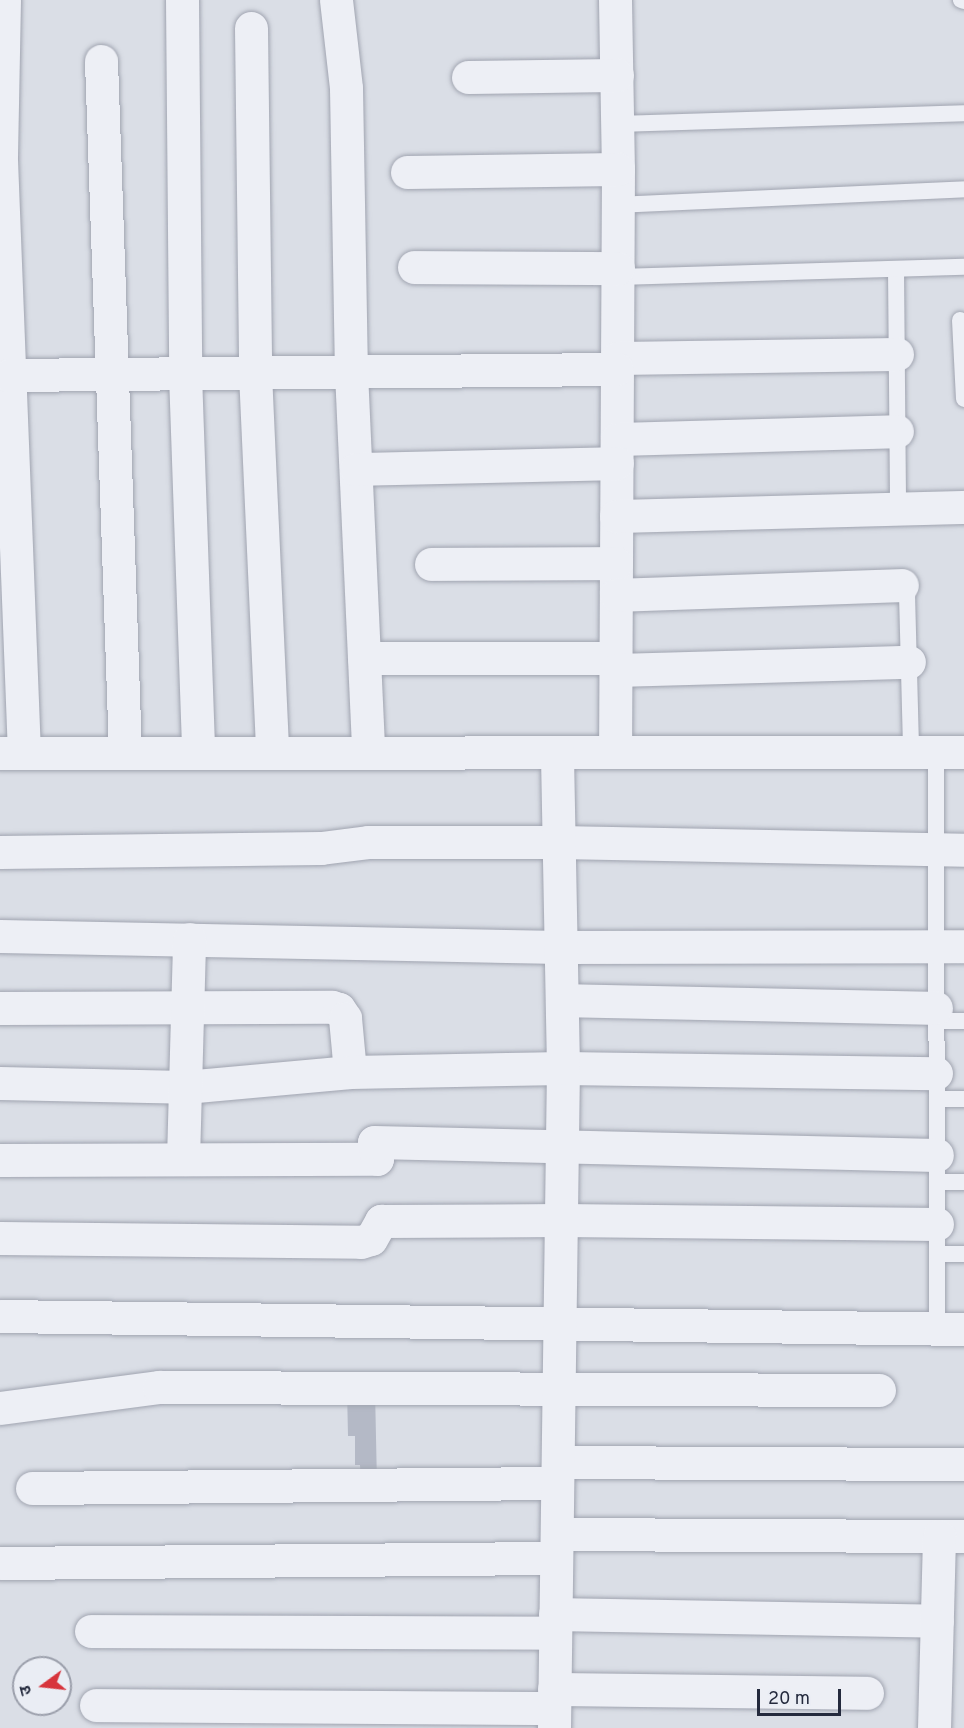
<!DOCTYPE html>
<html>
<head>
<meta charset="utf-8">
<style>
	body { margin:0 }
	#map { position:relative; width:964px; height:1728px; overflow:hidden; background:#dadee6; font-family:Overpass,"Noto Sans Devanagari",sans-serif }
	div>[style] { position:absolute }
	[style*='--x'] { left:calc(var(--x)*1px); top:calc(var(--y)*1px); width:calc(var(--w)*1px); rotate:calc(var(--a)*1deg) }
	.building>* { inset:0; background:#b4b9c6 }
	.roads { filter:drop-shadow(0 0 2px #a0a4b0) drop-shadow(0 0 2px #a0a4b0) }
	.service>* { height:16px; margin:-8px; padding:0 8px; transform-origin:8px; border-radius:8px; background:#edeff5 }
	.minor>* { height:33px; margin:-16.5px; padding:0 16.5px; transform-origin:16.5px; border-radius:16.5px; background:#edeff5 }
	span { translate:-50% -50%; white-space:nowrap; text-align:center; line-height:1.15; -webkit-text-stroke:5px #eaedf4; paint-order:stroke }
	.north { position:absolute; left:12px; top:1656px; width:60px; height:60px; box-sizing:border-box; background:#eaedf4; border:2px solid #9b9fab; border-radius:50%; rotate:255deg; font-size:16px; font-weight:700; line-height:24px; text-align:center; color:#242a3d }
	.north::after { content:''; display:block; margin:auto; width:21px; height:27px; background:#d7343c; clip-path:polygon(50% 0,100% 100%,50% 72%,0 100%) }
	.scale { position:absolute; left:757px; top:1689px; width:84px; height:27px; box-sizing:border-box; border:3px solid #242a3d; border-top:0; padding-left:8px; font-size:18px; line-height:21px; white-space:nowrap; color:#242a3d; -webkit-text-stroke:4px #eaedf4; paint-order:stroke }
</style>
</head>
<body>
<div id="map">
	<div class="building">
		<div style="clip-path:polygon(347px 1390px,375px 1390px,377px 1484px,361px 1484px,360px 1465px,355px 1465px,355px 1436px,348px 1436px)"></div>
	</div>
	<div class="roads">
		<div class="service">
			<div style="--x:961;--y:0;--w:3;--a:18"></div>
			<div style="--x:618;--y:124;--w:346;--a:-1.8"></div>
			<div style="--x:618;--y:205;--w:346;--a:-2.6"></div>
			<div style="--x:896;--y:269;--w:239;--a:89.5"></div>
			<div style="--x:618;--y:277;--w:346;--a:-1.7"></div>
			<div style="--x:960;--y:320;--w:79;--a:87.1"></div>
			<div style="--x:902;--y:585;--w:10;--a:61"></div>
			<div style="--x:907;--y:594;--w:158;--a:88.5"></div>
			<div style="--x:936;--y:752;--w:577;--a:89.9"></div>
			<div style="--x:936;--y:1021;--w:28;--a:0"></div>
			<div style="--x:937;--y:1099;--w:27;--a:0"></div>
			<div style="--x:937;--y:1182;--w:27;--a:0"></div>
			<div style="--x:937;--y:1254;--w:27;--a:0"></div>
		</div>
		<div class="minor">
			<div style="--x:4;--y:0;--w:160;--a:91.1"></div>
			<div style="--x:1;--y:160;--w:593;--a:87.78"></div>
			<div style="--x:182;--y:0;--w:374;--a:89.5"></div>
			<div style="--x:185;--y:374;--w:379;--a:88"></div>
			<div style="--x:336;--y:0;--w:89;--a:83.5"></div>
			<div style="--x:346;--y:88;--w:284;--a:89"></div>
			<div style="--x:351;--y:372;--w:381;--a:87.4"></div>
			<div style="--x:615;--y:0;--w:169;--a:89"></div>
			<div style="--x:618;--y:169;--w:583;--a:90.29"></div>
			<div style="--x:251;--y:28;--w:345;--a:89.3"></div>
			<div style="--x:255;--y:373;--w:380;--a:87.4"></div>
			<div style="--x:101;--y:61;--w:692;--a:88.01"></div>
			<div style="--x:468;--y:77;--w:149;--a:-0.8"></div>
			<div style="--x:407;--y:172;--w:211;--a:-0.8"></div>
			<div style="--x:414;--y:267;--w:204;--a:0.3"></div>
			<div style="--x:617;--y:358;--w:280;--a:-0.8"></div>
			<div style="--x:9;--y:375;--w:608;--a:-0.57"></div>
			<div style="--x:617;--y:439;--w:280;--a:-1.6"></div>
			<div style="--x:356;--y:469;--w:261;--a:-1.3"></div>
			<div style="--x:616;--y:516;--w:348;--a:-1.5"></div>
			<div style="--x:431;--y:564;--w:185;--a:-0.3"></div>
			<div style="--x:616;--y:595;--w:286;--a:-2"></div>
			<div style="--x:364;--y:658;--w:252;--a:0"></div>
			<div style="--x:616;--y:670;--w:293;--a:-1.6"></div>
			<div style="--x:0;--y:753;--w:964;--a:-0.06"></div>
			<div style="--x:0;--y:852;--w:321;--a:-0.7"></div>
			<div style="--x:321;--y:848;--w:47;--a:-7.3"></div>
			<div style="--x:368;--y:842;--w:191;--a:0"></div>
			<div style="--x:559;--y:842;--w:405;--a:1.1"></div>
			<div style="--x:0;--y:936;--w:561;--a:1.12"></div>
			<div style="--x:561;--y:947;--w:403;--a:-0.1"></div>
			<div style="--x:562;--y:1000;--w:374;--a:1.2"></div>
			<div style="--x:0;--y:1008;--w:332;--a:-0.2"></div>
			<div style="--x:332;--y:1007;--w:7;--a:16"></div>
			<div style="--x:339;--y:1009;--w:11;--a:56"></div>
			<div style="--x:345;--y:1018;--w:54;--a:84.7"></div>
			<div style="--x:0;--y:1083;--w:185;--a:1.2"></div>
			<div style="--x:185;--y:1087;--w:166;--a:-5.2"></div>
			<div style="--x:350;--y:1072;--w:213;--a:-1.1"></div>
			<div style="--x:563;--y:1068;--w:373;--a:0.8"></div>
			<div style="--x:183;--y:1159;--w:220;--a:-88.4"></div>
			<div style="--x:0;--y:1160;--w:377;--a:-0.2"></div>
			<div style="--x:377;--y:1159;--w:17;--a:-100"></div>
			<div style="--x:374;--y:1142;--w:563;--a:1.32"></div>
			<div style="--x:0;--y:1238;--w:361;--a:0.6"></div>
			<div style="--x:361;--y:1242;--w:10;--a:-17"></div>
			<div style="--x:371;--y:1239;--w:21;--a:-61"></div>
			<div style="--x:381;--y:1221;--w:180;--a:-0.3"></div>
			<div style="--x:561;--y:1220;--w:376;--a:0.6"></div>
			<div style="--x:0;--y:1316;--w:964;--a:0.77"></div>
			<div style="--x:0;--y:1408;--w:160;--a:-7.5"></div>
			<div style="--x:159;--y:1387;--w:720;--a:0.24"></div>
			<div style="--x:558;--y:1462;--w:406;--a:0.3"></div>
			<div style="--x:32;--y:1488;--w:525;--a:-0.55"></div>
			<div style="--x:557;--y:1534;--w:407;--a:0.3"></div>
			<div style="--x:0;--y:1563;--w:556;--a:-0.52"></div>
			<div style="--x:555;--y:1614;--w:382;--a:1"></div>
			<div style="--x:91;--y:1631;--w:464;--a:0.2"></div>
			<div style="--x:554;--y:1689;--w:313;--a:0.7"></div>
			<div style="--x:96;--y:1705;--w:458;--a:0.4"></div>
			<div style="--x:554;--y:1728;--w:660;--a:-89.22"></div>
			<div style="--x:563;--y:1068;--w:316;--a:-91.1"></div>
			<div style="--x:934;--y:1728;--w:192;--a:-88.5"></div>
		</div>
	</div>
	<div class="north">उ</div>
	<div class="scale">20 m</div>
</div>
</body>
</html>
